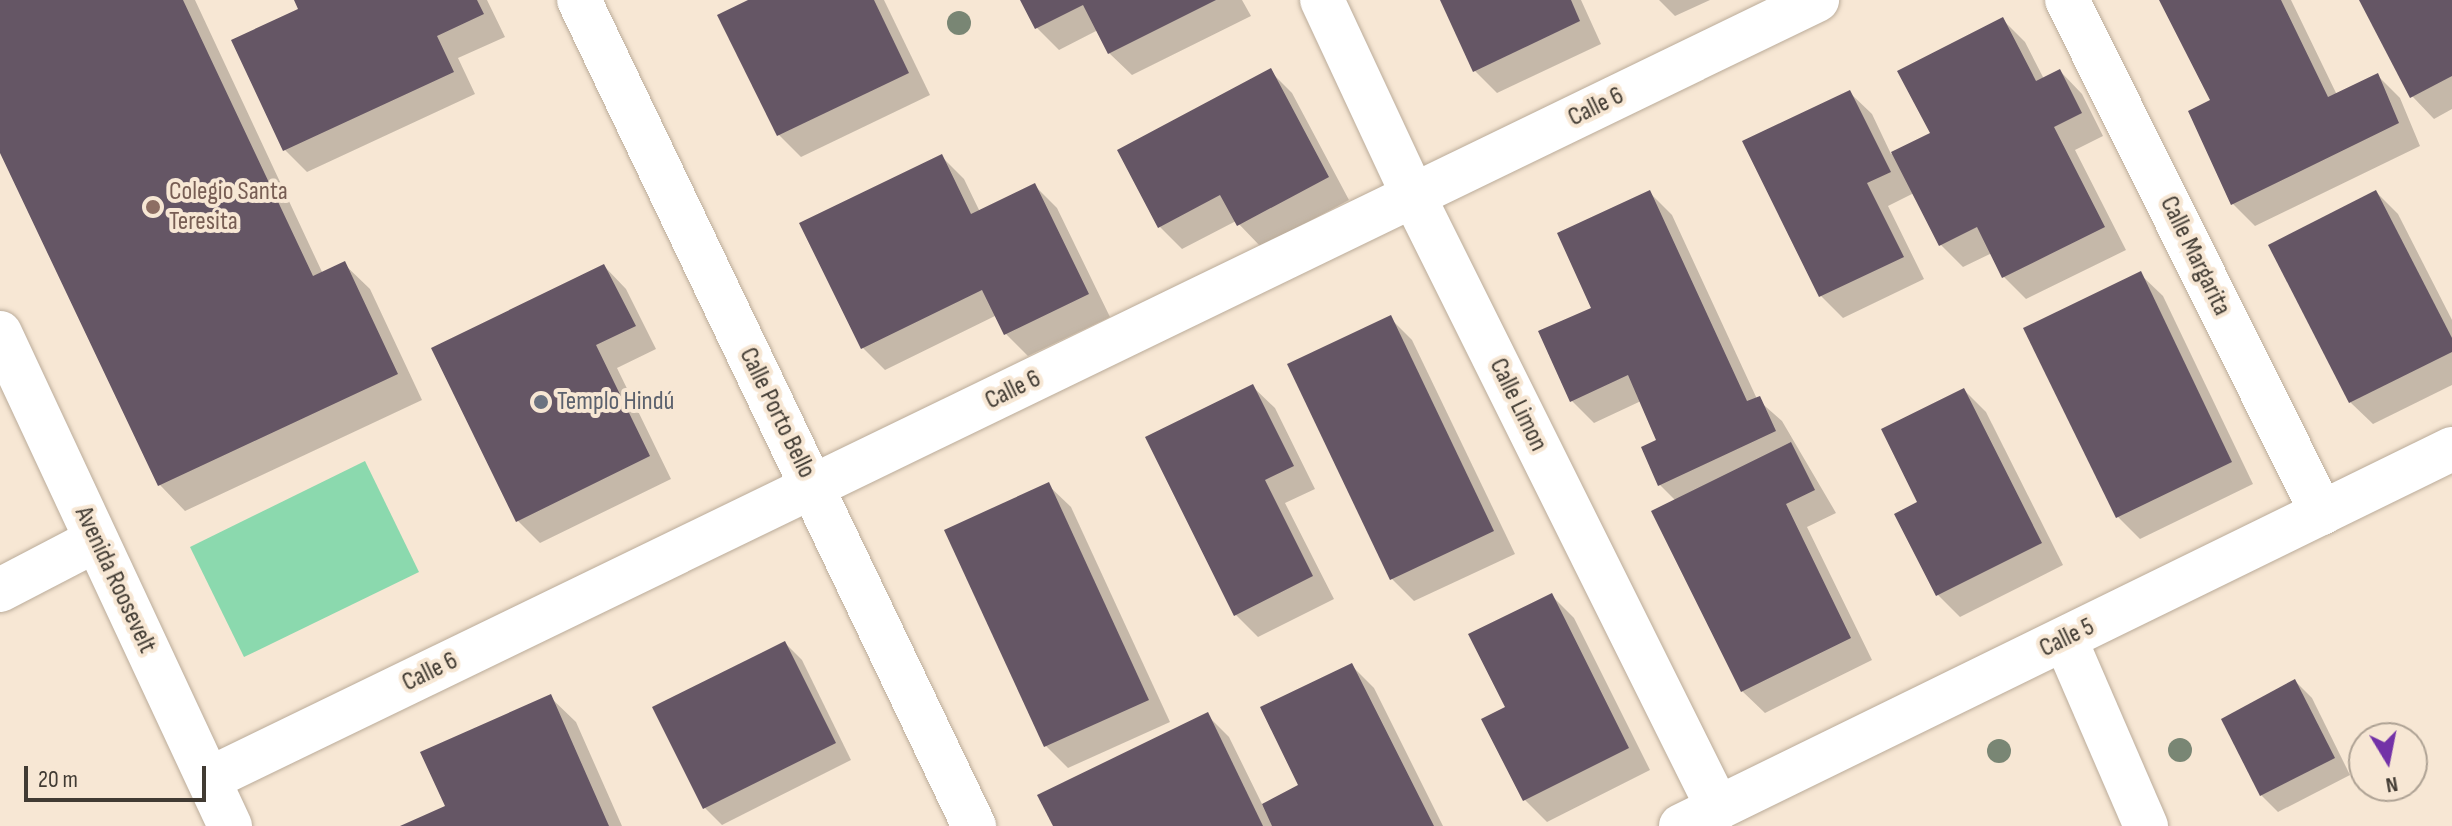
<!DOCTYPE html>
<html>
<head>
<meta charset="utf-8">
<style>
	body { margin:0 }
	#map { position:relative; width:2452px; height:826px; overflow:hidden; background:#f7e7d4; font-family:"Sofia Sans Condensed",sans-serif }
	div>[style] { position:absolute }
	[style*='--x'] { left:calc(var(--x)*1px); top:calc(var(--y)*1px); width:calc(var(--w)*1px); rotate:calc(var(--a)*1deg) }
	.green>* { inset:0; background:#8bd9ae }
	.shadow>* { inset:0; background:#0003 }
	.building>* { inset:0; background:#655665 }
	.roads { filter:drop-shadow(0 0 2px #bbac9a) drop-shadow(0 0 2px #bbac9a) }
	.minor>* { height:44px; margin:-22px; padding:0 22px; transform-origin:22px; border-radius:22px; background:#fff }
	.secondary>* { height:44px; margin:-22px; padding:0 22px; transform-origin:22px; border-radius:22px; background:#fff }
	.trees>* { width:24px; height:24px; margin:-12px; border-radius:50%; background:#798674 }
	.dots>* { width:22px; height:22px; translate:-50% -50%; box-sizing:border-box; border:4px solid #f7e7d4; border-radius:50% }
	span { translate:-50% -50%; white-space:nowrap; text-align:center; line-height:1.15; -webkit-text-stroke:8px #f7e7d4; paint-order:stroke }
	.street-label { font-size:26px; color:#413b33 }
	.education-label { font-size:26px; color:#785e54 }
	.left { translate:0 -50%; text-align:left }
	.worship-label { font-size:26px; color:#5b616d }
	.north { position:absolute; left:2348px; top:722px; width:80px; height:80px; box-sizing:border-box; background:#f7e7d4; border:2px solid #aea294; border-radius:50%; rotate:170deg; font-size:22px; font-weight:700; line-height:32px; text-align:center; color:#413b33 }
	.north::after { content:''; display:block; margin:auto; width:28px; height:36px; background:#7332a7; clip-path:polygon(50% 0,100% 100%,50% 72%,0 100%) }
	.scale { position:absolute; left:24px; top:766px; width:182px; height:36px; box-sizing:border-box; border:4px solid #413b33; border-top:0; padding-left:10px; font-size:24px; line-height:28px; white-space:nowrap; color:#413b33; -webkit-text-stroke:6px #f7e7d4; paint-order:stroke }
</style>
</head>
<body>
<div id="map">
	<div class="green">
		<div style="clip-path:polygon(365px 461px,419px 572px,244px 657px,190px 547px)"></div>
	</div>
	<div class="shadow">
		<div style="clip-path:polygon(0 0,195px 0,323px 274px,344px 264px,370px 289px,422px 400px,185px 511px,160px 485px,0 148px)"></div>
		<div style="clip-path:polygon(296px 0,487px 0,505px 37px,458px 58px,475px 94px,307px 172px,285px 150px,301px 10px)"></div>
		<div style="clip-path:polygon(753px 0,884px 0,930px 95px,801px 157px,779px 135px)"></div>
		<div style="clip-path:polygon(1023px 0,1242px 0,1251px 16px,1132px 75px,1109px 53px,1098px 30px,1059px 50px,1037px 28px)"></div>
		<div style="clip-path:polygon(1442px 0,1581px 0,1601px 44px,1497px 93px,1475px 71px)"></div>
		<div style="clip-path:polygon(1659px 0,1710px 0,1675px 16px)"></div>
		<div style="clip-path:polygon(2161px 0,2291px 0,2337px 95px,2378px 76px,2400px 98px,2420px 146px,2255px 226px,2233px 204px,2213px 101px)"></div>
		<div style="clip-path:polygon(2362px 0,2452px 0,2452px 109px,2434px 119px,2412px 96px)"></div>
		<div style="clip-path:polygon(2003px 20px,2025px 42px,2044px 79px,2060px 71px,2082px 94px,2103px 136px,2075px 150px,2126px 250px,2026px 299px,2004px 277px,1992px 253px,1963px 267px,1941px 245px,1914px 193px,1888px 206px,1924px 279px,1843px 318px,1821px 296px,1849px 92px,1872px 114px,1891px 154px,1932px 134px)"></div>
		<div style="clip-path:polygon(1270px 71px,1292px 93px,1349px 200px,1261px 247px,1236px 221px,1182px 249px,1160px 227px)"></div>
		<div style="clip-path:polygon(941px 156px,964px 179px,980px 212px,1034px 185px,1057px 208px,1110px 317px,1028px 356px,1006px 334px,997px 315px,885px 370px,863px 348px)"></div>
		<div style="clip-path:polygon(2376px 192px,2398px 214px,2452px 320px,2452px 385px,2373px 424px,2350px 402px)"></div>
		<div style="clip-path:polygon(1650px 193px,1672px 215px,1757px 399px,1782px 421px,1836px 513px,1807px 527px,1872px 660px,1765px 713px,1742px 691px,1676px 501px,1660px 485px,1659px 441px,1641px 401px,1594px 423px,1572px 401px,1594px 309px)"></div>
		<div style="clip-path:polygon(604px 266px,626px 289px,656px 349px,617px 368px,671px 479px,540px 543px,518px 521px)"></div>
		<div style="clip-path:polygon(2140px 274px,2163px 296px,2253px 484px,2140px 539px,2118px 517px)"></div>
		<div style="clip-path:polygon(1390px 318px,1412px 340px,1515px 554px,1414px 601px,1392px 579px,1290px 365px)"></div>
		<div style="clip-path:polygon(1252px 386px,1275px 408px,1315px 489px,1285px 503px,1334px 599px,1258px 637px,1236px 615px)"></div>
		<div style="clip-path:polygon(1964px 390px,1986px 412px,2063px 565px,1960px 617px,1938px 595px,1920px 503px)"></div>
		<div style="clip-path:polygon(1048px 485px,1071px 507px,1170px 722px,1068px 768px,1046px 746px)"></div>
		<div style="clip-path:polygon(1551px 595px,1574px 618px,1650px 770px,1547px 822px,1525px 800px,1484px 720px,1507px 708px)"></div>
		<div style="clip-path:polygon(785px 643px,802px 660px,851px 760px,722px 825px,705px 808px,655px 708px)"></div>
		<div style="clip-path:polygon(1352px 666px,1374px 688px,1443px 826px,1055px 826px,1207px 715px,1229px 737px,1263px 806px,1301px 785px)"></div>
		<div style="clip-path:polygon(2295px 681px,2312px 698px,2350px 775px,2278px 812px,2261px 795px)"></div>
		<div style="clip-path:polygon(550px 697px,576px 722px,622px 826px,404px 826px,447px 807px)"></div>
	</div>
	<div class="building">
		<div style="clip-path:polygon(0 0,183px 0,313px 276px,345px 261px,398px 374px,158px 486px,0 153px)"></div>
		<div style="clip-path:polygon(294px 0,477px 0,484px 14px,437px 36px,454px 72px,283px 151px,231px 40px,298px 9px)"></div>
		<div style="clip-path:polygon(748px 0,874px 0,909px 73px,777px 136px,717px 15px)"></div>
		<div style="clip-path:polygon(1020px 0,1216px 0,1108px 54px,1083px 5px,1035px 29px)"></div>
		<div style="clip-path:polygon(1440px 0,1571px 0,1580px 21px,1473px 72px)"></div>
		<div style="clip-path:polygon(2159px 0,2281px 0,2328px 97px,2378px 73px,2399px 123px,2231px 205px,2188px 111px,2210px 100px)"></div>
		<div style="clip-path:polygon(2359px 0,2452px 0,2452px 76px,2410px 98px)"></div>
		<div style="clip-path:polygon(2003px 17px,2036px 81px,2060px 69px,2082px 113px,2054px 127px,2105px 227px,2002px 278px,1977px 227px,1939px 246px,1891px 152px,1930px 133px,1897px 71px)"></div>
		<div style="clip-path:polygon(1271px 68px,1329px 177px,1237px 226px,1220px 195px,1158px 228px,1117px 150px)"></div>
		<div style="clip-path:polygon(1850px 90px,1891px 172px,1867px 183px,1904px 257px,1819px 297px,1742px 141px)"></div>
		<div style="clip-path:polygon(942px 154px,971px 214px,1035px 183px,1089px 294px,1004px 335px,982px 290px,861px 349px,799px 223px)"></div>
		<div style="clip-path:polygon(1650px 190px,1747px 401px,1760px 396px,1776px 431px,1658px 486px,1641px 447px,1656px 440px,1628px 375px,1570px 402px,1538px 331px,1591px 308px,1557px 233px)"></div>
		<div style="clip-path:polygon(2376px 190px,2452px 338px,2452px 352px,2349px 403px,2268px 245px)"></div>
		<div style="clip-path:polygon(604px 264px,636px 326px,596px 345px,650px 456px,516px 522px,431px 348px)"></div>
		<div style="clip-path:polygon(2141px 271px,2232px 462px,2116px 518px,2023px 328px)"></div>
		<div style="clip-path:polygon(1391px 315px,1494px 531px,1390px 580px,1287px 364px)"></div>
		<div style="clip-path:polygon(1253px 384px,1294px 466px,1265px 480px,1313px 576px,1234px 616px,1145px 437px)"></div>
		<div style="clip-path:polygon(1964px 388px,2042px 543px,1936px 596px,1894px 514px,1917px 502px,1881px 429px)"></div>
		<div style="clip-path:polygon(1791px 442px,1815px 490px,1786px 504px,1851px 638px,1741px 692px,1651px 511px)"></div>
		<div style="clip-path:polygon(1049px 482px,1149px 700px,1044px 747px,944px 530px)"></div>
		<div style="clip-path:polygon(1552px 593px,1629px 748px,1523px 801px,1481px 719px,1505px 707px,1468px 634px)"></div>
		<div style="clip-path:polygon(785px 641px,836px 743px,703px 809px,652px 707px)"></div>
		<div style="clip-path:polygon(1352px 663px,1434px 826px,1272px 826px,1262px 804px,1298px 785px,1260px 707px)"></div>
		<div style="clip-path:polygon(2295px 679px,2335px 758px,2260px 796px,2221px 719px)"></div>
		<div style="clip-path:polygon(551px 694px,609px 826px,400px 826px,445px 806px,420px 752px)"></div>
		<div style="clip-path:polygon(1208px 712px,1263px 826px,1053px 826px,1037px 795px)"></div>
	</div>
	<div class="roads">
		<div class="minor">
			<div style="--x:579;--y:0;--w:916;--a:64.44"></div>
			<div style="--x:1322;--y:0;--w:215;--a:65"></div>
			<div style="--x:1413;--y:195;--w:685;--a:63.55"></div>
			<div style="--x:2067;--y:0;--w:573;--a:63.57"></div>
			<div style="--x:0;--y:590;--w:108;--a:-27.5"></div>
			<div style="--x:2065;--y:639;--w:204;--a:66.6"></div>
			<div style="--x:209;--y:779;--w:1787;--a:-25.85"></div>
			<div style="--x:1681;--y:826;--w:858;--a:-26.06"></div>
		</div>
		<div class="secondary">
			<div style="--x:0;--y:333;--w:544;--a:64.99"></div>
		</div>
	</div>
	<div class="trees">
		<div style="left:959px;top:23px"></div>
		<div style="left:2180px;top:750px"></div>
		<div style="left:1999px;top:751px"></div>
	</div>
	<div class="dots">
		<div style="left:153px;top:207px;background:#8d6e63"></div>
		<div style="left:541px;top:402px;background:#6b7280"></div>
	</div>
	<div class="street-label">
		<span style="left:1596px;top:107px;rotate:-26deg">Calle 6</span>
		<span style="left:2195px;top:256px;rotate:64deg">Calle Margarita</span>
		<span style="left:1013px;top:390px;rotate:-26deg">Calle 6</span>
		<span style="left:1518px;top:405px;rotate:64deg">Calle Limon</span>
		<span style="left:777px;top:413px;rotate:64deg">Calle Porto Bello</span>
		<span style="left:115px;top:580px;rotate:65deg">Avenida Roosevelt</span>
		<span style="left:2067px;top:638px;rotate:-26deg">Calle 5</span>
		<span style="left:430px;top:672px;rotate:-26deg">Calle 6</span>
	</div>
	<div class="education-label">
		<span class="left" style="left:169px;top:207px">Colegio Santa<br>Teresita</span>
	</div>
	<div class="worship-label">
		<span class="left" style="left:557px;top:402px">Templo Hindú</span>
	</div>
	<div class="north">N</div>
	<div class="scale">20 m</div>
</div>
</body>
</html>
